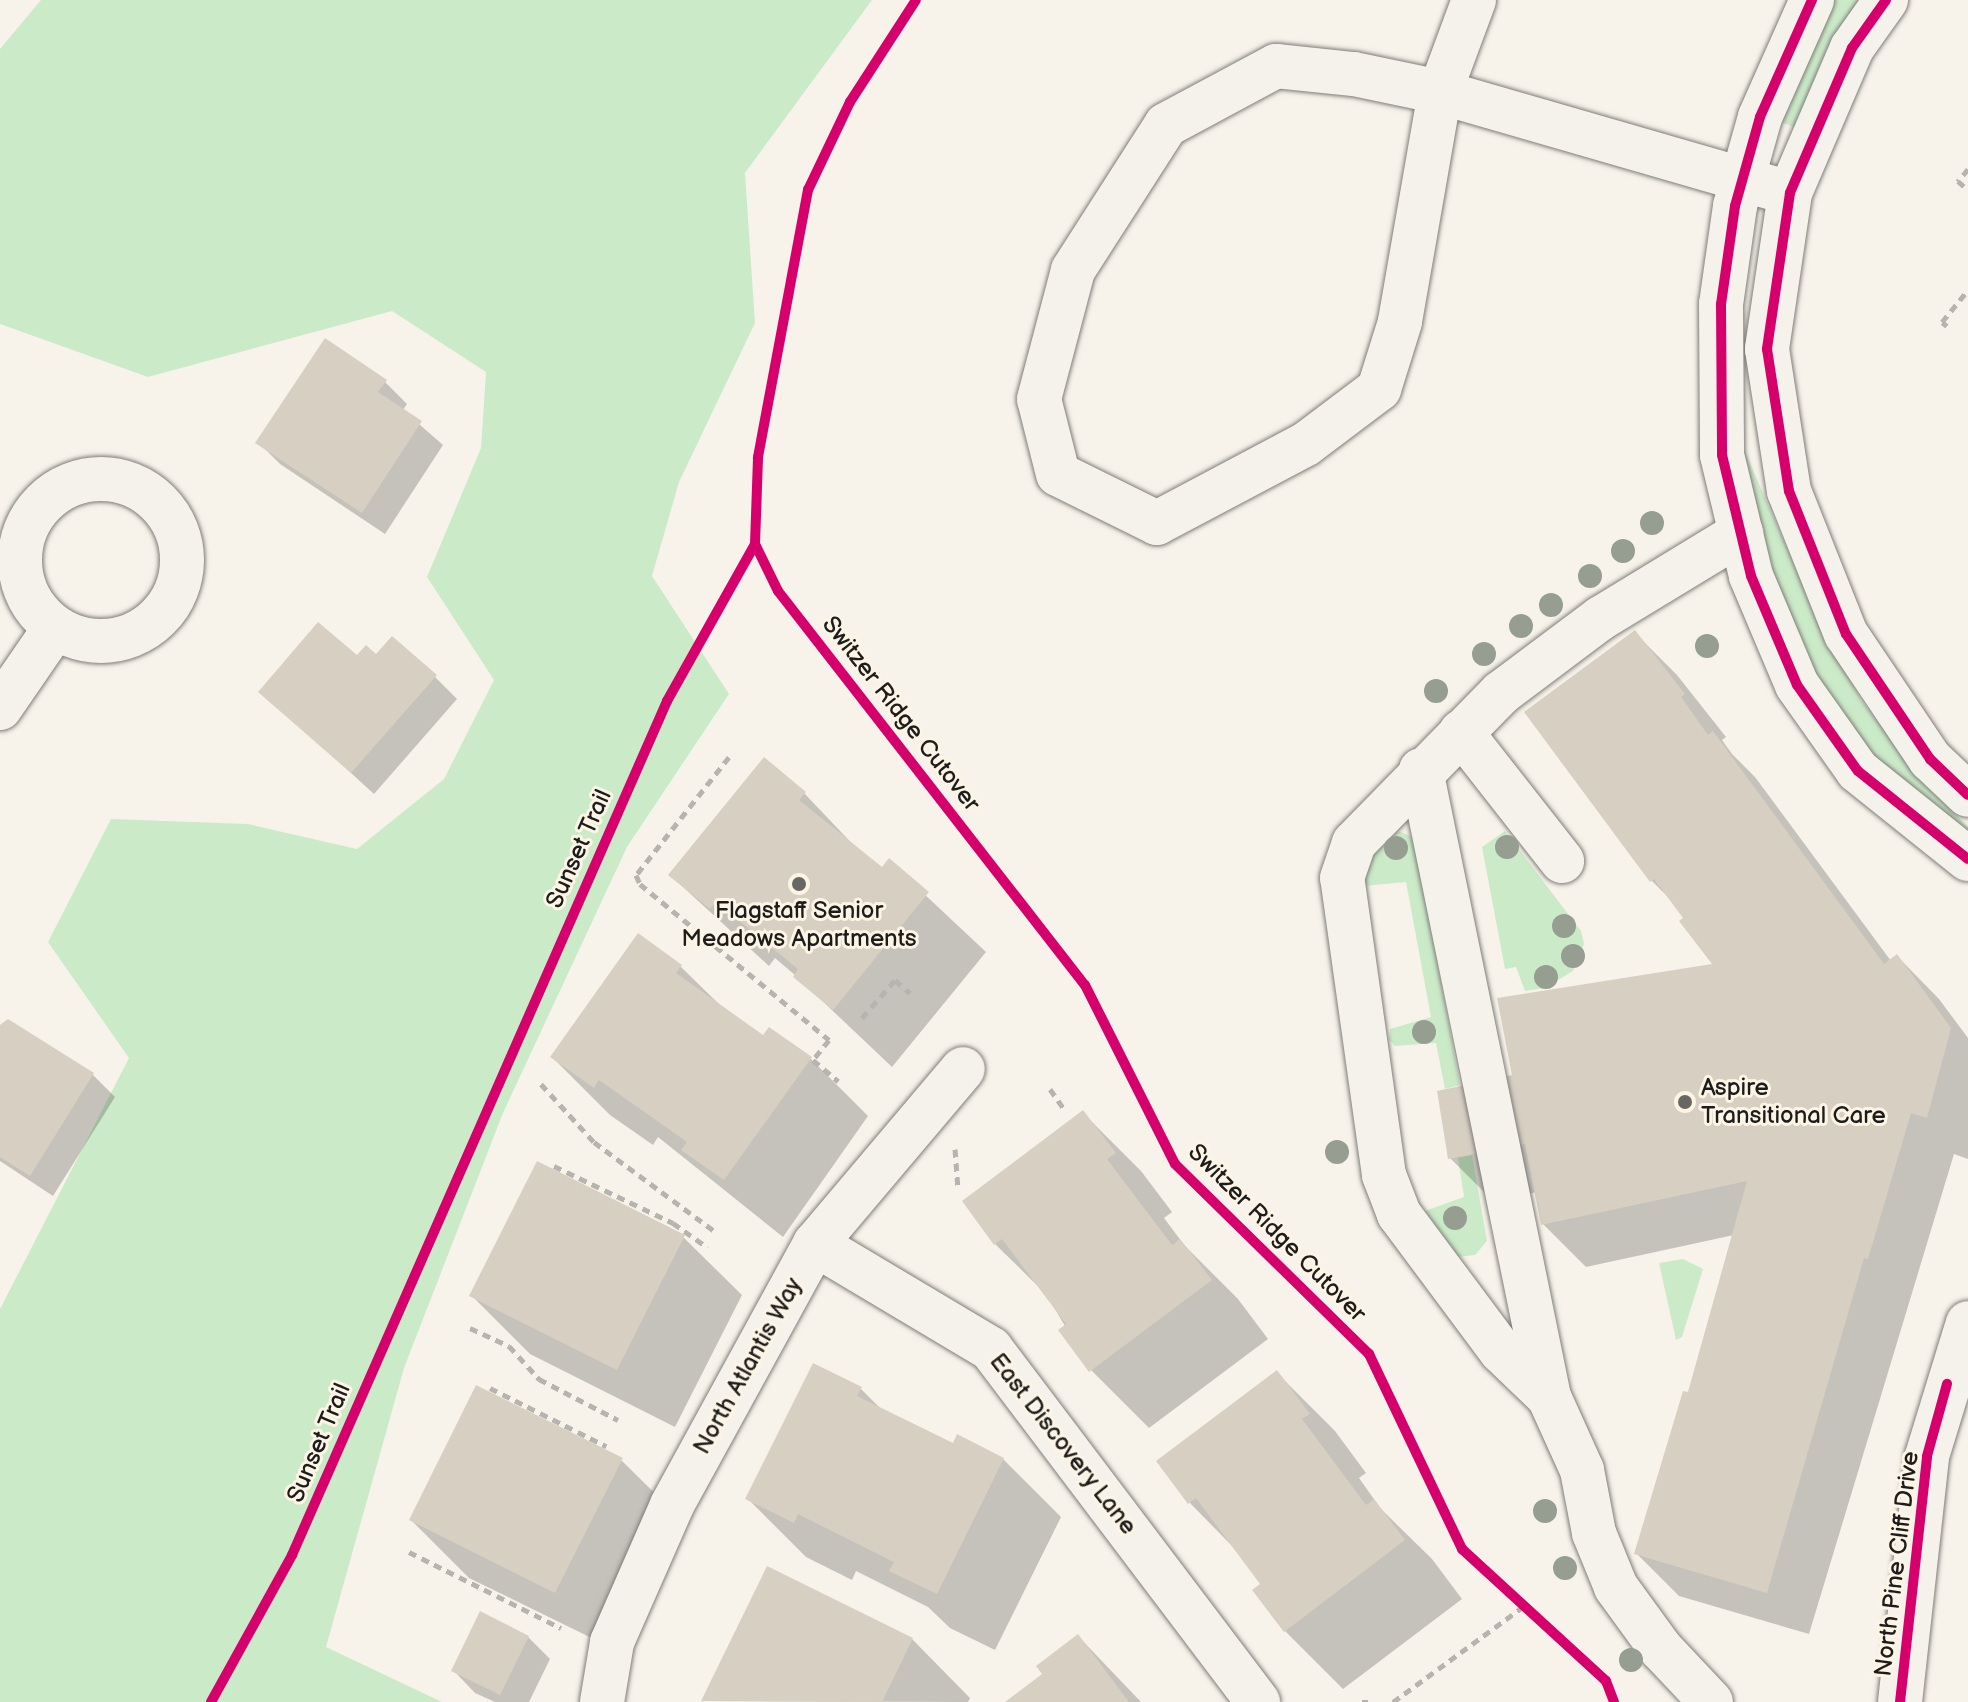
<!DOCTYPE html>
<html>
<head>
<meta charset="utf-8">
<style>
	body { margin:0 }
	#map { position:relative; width:1968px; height:1702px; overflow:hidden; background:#f7f3ea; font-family:"Balsamiq Sans",sans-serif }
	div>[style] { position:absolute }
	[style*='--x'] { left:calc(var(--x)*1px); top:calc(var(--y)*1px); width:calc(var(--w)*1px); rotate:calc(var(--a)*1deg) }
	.green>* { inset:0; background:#cbebc8 }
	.shadow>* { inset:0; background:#0003 }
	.building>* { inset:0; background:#d8cfc3 }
	.path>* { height:5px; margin-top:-2.5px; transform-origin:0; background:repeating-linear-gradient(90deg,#b6b4af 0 8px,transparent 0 14px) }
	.roads { filter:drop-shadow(0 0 2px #7f7d79) drop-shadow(0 0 2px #7f7d79) }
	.minor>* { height:44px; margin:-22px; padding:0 22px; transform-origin:22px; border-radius:22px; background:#f5f2ec }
	.minor>.ring { margin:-22px; padding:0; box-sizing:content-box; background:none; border:44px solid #f5f2ec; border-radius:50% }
	.cycleway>* { height:10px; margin:-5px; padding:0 5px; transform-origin:5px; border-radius:5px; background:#d6006c }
	.trees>* { width:24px; height:24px; margin:-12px; border-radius:50%; background:#969e91 }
	.dots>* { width:22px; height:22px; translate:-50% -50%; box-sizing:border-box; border:4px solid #fcf5e5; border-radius:50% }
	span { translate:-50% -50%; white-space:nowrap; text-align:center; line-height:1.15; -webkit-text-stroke:6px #fcf5e5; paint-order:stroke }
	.street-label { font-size:24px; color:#1c1c1c }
	.poi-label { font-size:24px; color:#1c1c1c }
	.left { translate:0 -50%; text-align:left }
</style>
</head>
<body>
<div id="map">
	<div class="green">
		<div style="clip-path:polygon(41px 0,872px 0,745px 173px,755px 323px,679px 482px,652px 576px,729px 694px,627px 847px,503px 1113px,404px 1368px,326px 1647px,442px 1702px,0 1702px,0 1309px,129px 1058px,48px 942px,111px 819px,248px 824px,357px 849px,444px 779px,494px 680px,427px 577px,481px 448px,486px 372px,392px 311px,148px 377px,0 324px,0 49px)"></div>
		<div style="clip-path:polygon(1824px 0,1859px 0,1821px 63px,1796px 128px,1769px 117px)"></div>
		<div style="clip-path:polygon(1740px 440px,1822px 629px,1861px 700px,1922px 780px,1968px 827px,1968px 843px,1902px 796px,1797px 663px,1738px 468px)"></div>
		<div style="clip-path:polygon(1398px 831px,1413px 837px,1417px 853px,1460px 1085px,1445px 1089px,1436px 1043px,1395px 1046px,1389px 1040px,1390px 1029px,1431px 1017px,1406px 882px,1364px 886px,1364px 868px,1373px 850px)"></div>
		<div style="clip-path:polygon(1505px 831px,1581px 931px,1584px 944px,1573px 971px,1545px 988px,1525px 991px,1516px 967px,1505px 969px,1482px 847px)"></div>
		<div style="clip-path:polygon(1472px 1155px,1487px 1241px,1475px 1255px,1458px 1257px,1425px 1211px,1464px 1197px,1458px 1158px)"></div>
		<div style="clip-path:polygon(1683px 1259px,1703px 1269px,1682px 1337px,1676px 1340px,1659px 1263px)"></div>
	</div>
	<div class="shadow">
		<div style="clip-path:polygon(385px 382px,407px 404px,403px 410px,443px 445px,385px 534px,280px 464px,258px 442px)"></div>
		<div style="clip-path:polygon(1635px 633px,1677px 675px,1726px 737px,1722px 740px,1732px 754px,1755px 777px,1891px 961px,1897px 956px,1939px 999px,1968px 1038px,1968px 1159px,1954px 1154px,1809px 1634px,1679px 1596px,1636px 1553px,1690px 1394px,1734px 1235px,1586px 1267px,1543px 1224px,1537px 1192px,1493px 1201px,1450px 1158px,1514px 1076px,1716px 966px,1676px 905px,1652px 881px)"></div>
		<div style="clip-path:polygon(376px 657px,435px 677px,457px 699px,374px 794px,261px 691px,357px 658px)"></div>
		<div style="clip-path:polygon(804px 793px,861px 853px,882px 870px,889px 861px,986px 952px,892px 1067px,796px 976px,775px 958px,769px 966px,670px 875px)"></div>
		<div style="clip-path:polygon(680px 966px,724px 1009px,763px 1037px,810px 1058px,868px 1116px,783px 1237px,658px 1137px,653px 1145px,610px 1115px,552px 1057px)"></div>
		<div style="clip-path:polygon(8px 1021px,93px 1075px,115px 1097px,53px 1196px,0 1161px,0 1027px)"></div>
		<div style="clip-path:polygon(1083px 1113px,1141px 1171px,1172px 1212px,1164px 1218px,1185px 1246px,1238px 1299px,1268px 1339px,1149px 1428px,1091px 1370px,1046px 1294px,995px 1244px)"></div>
		<div style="clip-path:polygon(683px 1237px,742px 1295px,675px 1427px,530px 1354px,472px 1296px)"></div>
		<div style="clip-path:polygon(1277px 1373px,1335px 1431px,1366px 1473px,1359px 1478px,1381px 1509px,1432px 1559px,1462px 1599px,1343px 1689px,1285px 1631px,1262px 1584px,1236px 1550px,1190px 1503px,1158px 1461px)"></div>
		<div style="clip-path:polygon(860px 1388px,884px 1412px,954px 1446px,1003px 1459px,1061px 1517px,995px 1650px,950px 1628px,928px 1607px,856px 1571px,852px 1580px,806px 1557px,748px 1499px)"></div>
		<div style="clip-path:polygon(621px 1460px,680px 1518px,614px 1649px,469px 1578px,411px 1520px)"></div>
		<div style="clip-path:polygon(1078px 1636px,1141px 1702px,1008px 1702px,1045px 1675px)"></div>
		<div style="clip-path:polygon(528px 1637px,550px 1659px,529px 1702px,495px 1702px,475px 1693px,453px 1670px)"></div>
		<div style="clip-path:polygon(912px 1639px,970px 1698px,968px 1702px,703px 1701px)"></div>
	</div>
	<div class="building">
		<div style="clip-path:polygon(325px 338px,387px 380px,378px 392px,422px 421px,362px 513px,255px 443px)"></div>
		<div style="clip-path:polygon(318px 622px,357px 655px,366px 645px,376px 654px,392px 636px,437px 675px,351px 773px,258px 692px)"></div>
		<div style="clip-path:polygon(1635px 630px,1685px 694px,1681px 697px,1708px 735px,1713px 731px,1884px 964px,1897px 954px,1951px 1028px,1927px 1118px,1911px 1113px,1868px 1259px,1864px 1258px,1767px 1593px,1634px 1554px,1683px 1391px,1688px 1392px,1747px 1181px,1541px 1225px,1525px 1144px,1448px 1159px,1437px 1091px,1512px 1075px,1497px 998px,1712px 964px,1679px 921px,1683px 918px,1654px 879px,1650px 882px,1524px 712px)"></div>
		<div style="clip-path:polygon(764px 757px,806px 792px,799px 800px,882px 867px,889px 858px,929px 892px,833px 1010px,793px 977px,798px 969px,716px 902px,710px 909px,668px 875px)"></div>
		<div style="clip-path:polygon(638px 933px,682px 965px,676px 973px,763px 1035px,769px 1027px,812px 1057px,724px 1180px,681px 1150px,687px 1142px,599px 1080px,594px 1088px,550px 1057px)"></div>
		<div style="clip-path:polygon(8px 1019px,94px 1073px,30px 1176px,0 1157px,0 1025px)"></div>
		<div style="clip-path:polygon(1083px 1110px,1116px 1153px,1107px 1159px,1172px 1245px,1180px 1239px,1212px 1280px,1089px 1372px,1058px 1330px,1066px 1324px,1002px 1239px,994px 1245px,962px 1201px)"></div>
		<div style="clip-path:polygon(537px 1161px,685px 1235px,617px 1370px,469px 1296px)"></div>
		<div style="clip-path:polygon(813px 1363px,862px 1387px,857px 1396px,953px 1443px,957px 1434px,1004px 1458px,937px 1594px,889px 1571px,894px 1562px,798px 1514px,794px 1523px,745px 1499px)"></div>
		<div style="clip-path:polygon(1277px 1370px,1310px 1414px,1302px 1419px,1366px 1505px,1374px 1499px,1405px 1540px,1284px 1632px,1252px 1590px,1260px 1584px,1196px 1498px,1188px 1504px,1156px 1461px)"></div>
		<div style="clip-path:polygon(476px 1385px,623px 1458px,555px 1593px,409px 1520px)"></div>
		<div style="clip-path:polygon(767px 1566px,913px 1638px,882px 1702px,701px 1701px)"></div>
		<div style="clip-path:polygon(480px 1611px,529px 1636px,500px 1695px,451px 1671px)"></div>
		<div style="clip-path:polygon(1078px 1634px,1129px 1702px,1005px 1702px,1042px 1674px,1036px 1666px)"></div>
	</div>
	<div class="path">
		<div style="--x:1968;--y:169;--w:16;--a:130"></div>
		<div style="--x:1958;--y:181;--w:13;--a:42"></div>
		<div style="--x:1947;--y:326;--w:6;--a:-141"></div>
		<div style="--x:1942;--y:322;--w:41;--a:-50.9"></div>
		<div style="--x:729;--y:757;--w:150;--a:128.2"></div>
		<div style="--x:636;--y:875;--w:10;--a:66"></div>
		<div style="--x:640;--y:884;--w:245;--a:39.5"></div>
		<div style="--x:829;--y:1040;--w:26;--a:129"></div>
		<div style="--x:813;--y:1060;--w:33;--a:40"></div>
		<div style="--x:862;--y:1018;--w:50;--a:-49"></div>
		<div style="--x:895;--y:980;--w:20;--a:41"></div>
		<div style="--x:541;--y:1084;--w:79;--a:47.6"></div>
		<div style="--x:594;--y:1142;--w:153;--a:36.5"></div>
		<div style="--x:1050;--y:1089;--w:24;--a:55"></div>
		<div style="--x:955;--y:1149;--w:40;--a:85.7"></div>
		<div style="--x:554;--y:1166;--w:132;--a:25.6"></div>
		<div style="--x:673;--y:1223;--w:42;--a:35.2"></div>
		<div style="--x:470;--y:1328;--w:43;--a:24.8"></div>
		<div style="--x:509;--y:1346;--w:45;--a:47.7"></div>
		<div style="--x:539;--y:1379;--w:89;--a:27.4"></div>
		<div style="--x:490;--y:1388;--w:130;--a:26.6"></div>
		<div style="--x:409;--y:1552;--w:170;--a:26.6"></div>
		<div style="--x:1362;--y:1702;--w:6;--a:0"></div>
		<div style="--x:1393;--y:1702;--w:162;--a:-36.2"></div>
	</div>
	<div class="roads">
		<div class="minor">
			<div style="--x:1474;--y:0;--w:98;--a:110.3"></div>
			<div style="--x:1440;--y:92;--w:233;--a:99.9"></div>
			<div style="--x:1400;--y:322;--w:70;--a:107.4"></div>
			<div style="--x:1379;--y:389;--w:91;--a:143"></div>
			<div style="--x:1306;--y:444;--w:169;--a:152.1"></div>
			<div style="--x:1157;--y:523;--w:110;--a:-153.7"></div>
			<div style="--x:1058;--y:474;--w:77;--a:-104.2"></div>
			<div style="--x:1039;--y:399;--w:133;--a:-75.2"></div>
			<div style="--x:1073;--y:270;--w:172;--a:-57.3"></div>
			<div style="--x:1166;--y:125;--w:125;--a:-28.2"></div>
			<div style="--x:1276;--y:66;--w:78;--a:5.9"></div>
			<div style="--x:1354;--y:74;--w:88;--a:11.8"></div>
			<div style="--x:1440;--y:92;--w:364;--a:16.1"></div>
			<div style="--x:1812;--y:0;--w:128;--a:114"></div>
			<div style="--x:1760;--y:117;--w:92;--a:105.7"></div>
			<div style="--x:1735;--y:206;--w:99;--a:98.1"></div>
			<div style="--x:1721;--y:304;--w:151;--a:89.6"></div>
			<div style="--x:1722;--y:455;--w:124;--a:76.5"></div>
			<div style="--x:1751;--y:576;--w:118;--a:67.1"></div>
			<div style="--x:1797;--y:685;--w:105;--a:54.7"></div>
			<div style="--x:1858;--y:771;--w:141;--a:38.7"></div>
			<div style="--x:1886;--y:0;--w:59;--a:125.3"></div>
			<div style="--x:1852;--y:48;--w:158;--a:113.2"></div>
			<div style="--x:1790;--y:193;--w:158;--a:98.4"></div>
			<div style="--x:1767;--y:349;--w:144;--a:81.2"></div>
			<div style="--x:1789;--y:491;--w:154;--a:68.3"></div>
			<div style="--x:1846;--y:634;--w:151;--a:56.1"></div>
			<div style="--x:1930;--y:759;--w:52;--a:43.5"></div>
			<div class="ring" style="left:20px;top:479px;width:118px;height:118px"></div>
			<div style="--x:0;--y:708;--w:97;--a:-55.5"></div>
			<div style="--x:1461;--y:732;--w:164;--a:51.9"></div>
			<div style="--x:1421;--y:770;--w:640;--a:78.46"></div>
			<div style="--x:815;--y:1244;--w:205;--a:30.8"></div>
			<div style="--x:991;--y:1349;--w:443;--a:52.9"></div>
			<div style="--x:602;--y:1702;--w:61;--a:-80.5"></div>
			<div style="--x:612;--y:1642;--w:150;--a:-66.3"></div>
			<div style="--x:672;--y:1505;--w:298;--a:-61.3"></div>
			<div style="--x:815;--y:1244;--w:229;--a:-49.8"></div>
			<div style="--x:1711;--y:1702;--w:73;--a:-133.3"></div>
			<div style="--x:1661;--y:1649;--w:77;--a:-126"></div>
			<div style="--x:1616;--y:1587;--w:58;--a:-112.2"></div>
			<div style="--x:1594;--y:1533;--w:64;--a:-100.8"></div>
			<div style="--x:1582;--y:1470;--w:80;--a:-114.3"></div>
			<div style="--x:1549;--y:1397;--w:66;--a:-136.2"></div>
			<div style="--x:1501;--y:1351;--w:171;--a:-126.7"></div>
			<div style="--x:1399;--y:1214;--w:42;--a:-111"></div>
			<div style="--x:1384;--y:1175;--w:300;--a:-98"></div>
			<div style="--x:1342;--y:878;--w:37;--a:-71"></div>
			<div style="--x:1354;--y:843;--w:210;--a:-45.6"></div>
			<div style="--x:1501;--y:693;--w:125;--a:-36.9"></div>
			<div style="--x:1601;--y:618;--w:164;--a:-31.3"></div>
			<div style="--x:1900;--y:1702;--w:247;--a:-83.7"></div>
			<div style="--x:1927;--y:1456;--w:139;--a:-72.9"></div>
		</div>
	</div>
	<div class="cycleway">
		<div style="--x:1812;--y:0;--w:128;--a:114"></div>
		<div style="--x:1760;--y:117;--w:92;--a:105.7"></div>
		<div style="--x:1735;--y:206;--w:99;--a:98.1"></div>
		<div style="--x:1721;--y:304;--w:151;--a:89.6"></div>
		<div style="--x:1722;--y:455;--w:124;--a:76.5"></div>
		<div style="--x:1751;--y:576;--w:118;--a:67.1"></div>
		<div style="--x:1797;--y:685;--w:105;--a:54.7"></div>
		<div style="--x:1858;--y:771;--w:141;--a:38.7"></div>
		<div style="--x:1886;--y:0;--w:59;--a:125.3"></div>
		<div style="--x:1852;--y:48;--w:158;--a:113.2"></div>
		<div style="--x:1790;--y:193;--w:158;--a:98.4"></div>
		<div style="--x:1767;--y:349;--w:144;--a:81.2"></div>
		<div style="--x:1789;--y:491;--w:154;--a:68.3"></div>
		<div style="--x:1846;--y:634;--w:151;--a:56.1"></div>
		<div style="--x:1930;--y:759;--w:52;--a:43.5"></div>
		<div style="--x:755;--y:544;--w:52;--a:63.9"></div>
		<div style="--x:778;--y:591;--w:499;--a:52.1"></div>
		<div style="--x:1085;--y:985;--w:200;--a:63.3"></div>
		<div style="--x:1175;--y:1164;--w:272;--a:44.4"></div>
		<div style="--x:1369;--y:1354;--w:216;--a:64.5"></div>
		<div style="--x:1462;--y:1549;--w:195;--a:42.5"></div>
		<div style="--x:1606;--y:1681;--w:22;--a:69"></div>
		<div style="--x:211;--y:1702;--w:168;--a:-61.1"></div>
		<div style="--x:292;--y:1555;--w:933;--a:-66.29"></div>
		<div style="--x:667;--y:701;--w:180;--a:-60.7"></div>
		<div style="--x:755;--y:544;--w:87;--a:-88"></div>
		<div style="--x:758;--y:457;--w:272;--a:-79.4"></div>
		<div style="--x:808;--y:190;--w:98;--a:-64.5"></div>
		<div style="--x:850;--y:102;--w:121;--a:-57.1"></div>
		<div style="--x:1900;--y:1702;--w:247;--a:-83.7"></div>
		<div style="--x:1927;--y:1456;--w:75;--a:-74.5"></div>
	</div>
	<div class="trees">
		<div style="left:1652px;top:523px"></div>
		<div style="left:1623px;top:551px"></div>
		<div style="left:1590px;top:576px"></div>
		<div style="left:1551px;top:605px"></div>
		<div style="left:1521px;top:626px"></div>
		<div style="left:1707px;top:646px"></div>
		<div style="left:1484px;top:654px"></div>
		<div style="left:1436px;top:691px"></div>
		<div style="left:1507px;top:847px"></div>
		<div style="left:1396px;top:848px"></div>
		<div style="left:1564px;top:926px"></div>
		<div style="left:1573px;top:956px"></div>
		<div style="left:1546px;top:977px"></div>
		<div style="left:1424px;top:1032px"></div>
		<div style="left:1337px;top:1152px"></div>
		<div style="left:1455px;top:1218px"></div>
		<div style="left:1545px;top:1511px"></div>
		<div style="left:1565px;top:1568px"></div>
		<div style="left:1631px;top:1660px"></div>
	</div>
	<div class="dots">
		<div style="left:799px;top:884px;background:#696764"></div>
		<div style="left:1685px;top:1102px;background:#696764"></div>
	</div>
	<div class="street-label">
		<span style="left:901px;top:714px;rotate:52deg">Switzer Ridge Cutover</span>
		<span style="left:579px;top:849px;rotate:-66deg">Sunset Trail</span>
		<span style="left:1277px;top:1233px;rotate:45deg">Switzer Ridge Cutover</span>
		<span style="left:748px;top:1366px;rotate:-61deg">North Atlantis Way</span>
		<span style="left:319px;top:1443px;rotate:-67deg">Sunset Trail</span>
		<span style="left:1063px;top:1444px;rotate:52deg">East Discovery Lane</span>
		<span style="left:1897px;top:1564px;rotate:-83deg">North Pine Cliff Drive</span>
	</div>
	<div class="poi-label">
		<span style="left:799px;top:925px">Flagstaff Senior<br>Meadows Apartments</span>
		<span class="left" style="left:1701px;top:1102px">Aspire<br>Transitional Care</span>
	</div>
</div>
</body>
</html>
